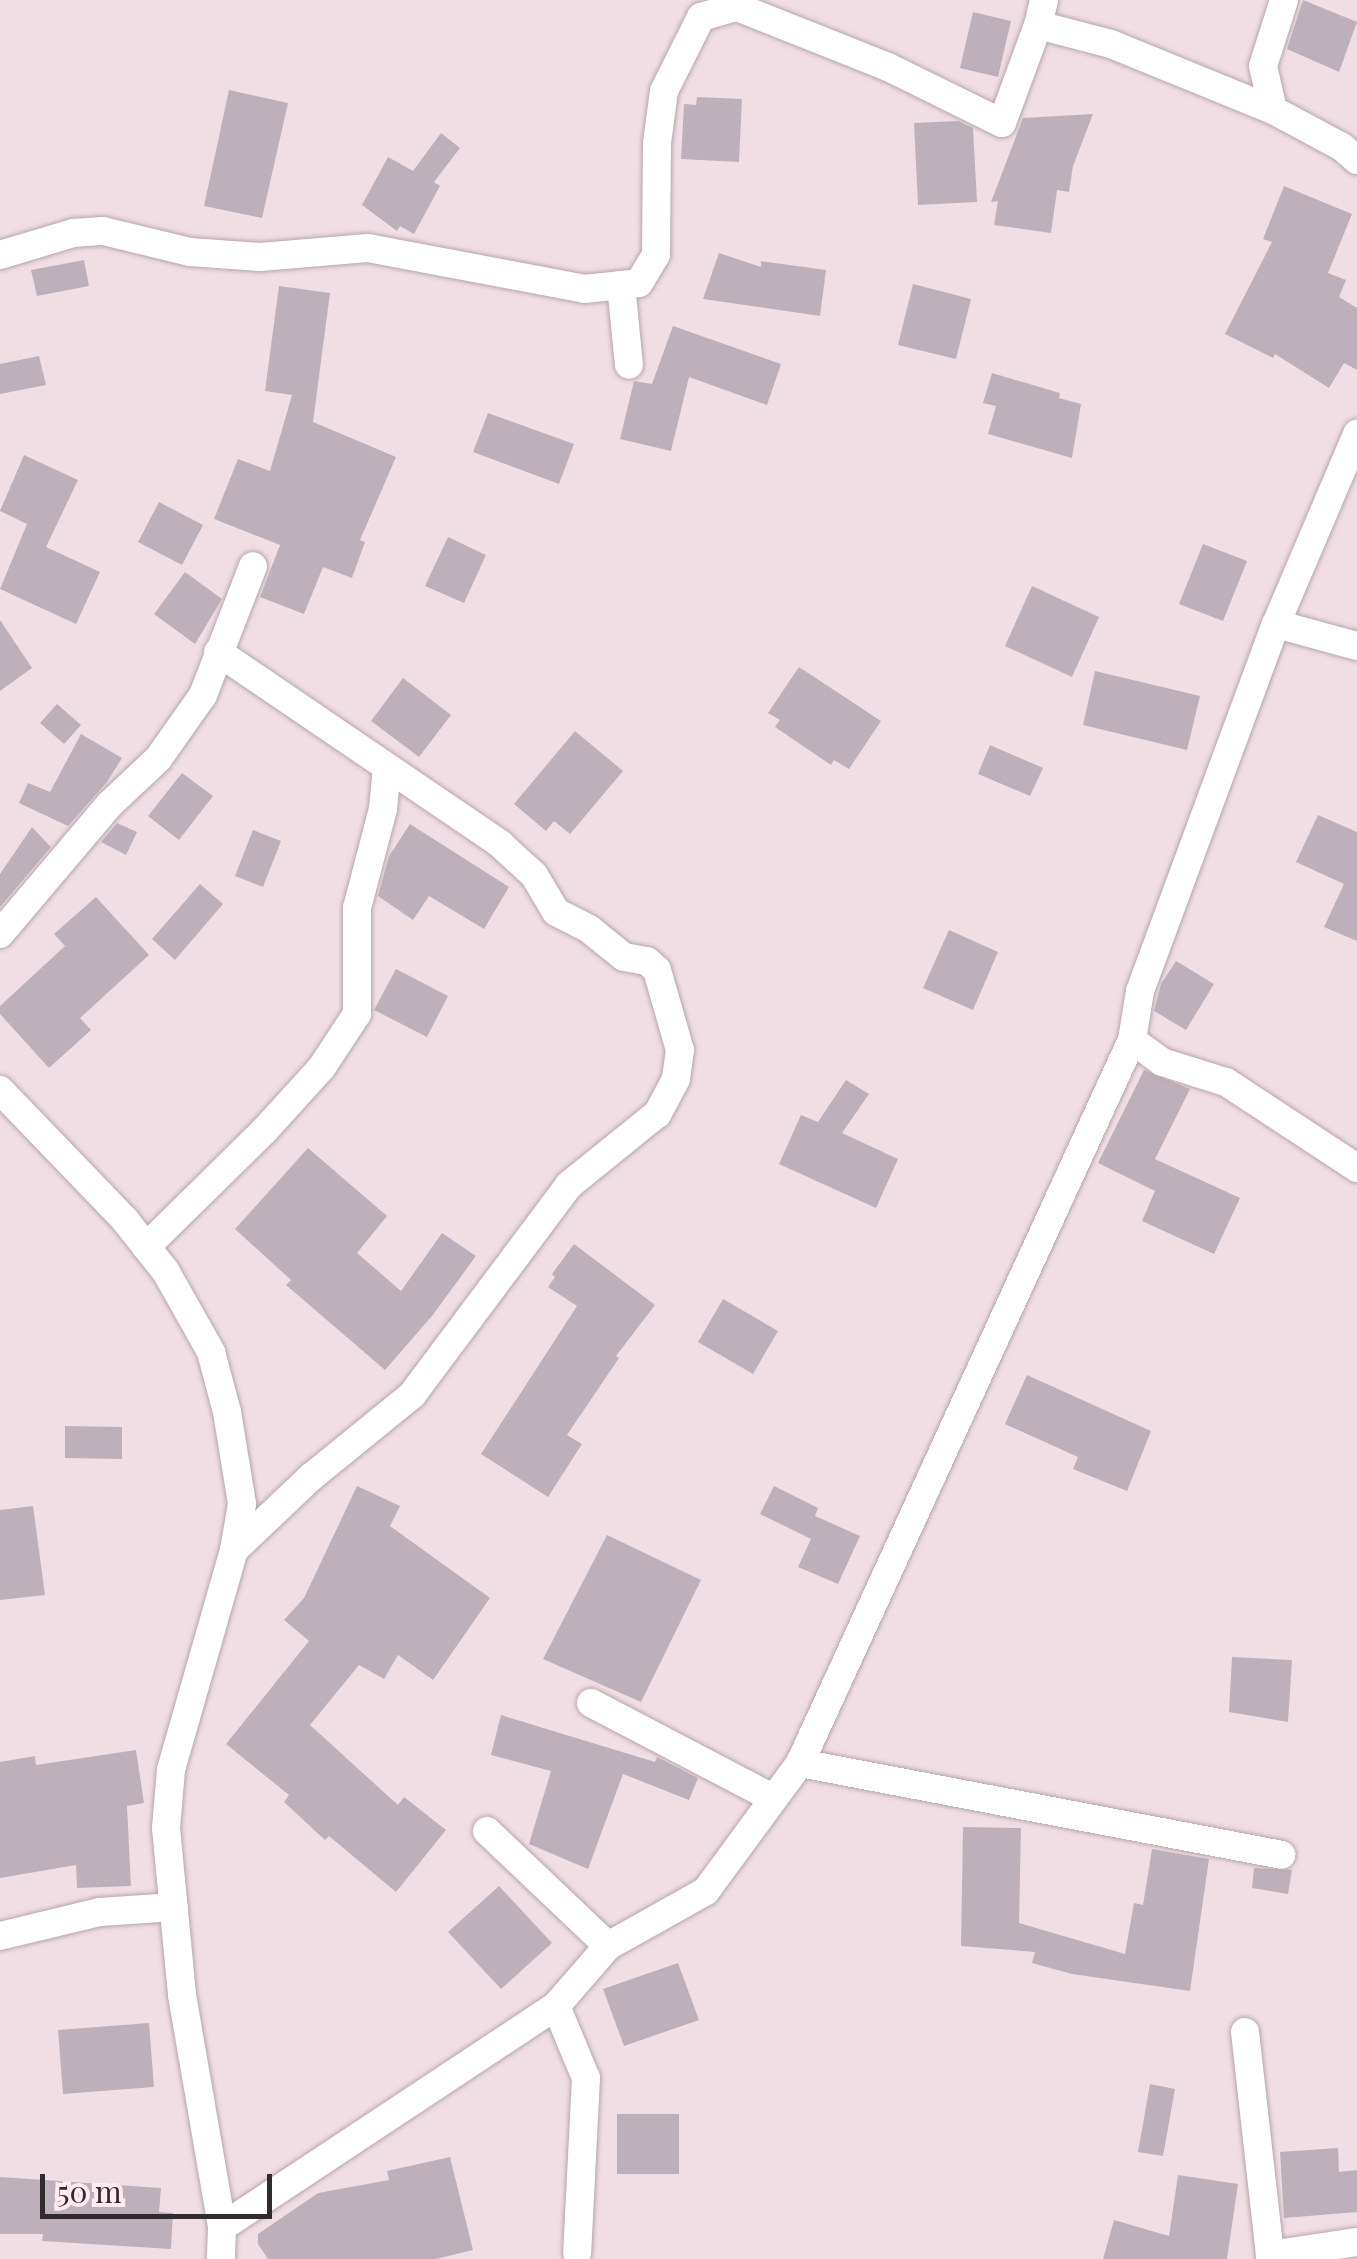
<!DOCTYPE html>
<html>
<head>
<meta charset="utf-8">
<style>
	body { margin:0 }
	#map { position:relative; width:1357px; height:2259px; overflow:hidden; background:#f0dee4; font-family:"Playfair Display",serif }
	div>[style] { position:absolute }
	[style*='--x'] { left:calc(var(--x)*1px); top:calc(var(--y)*1px); width:calc(var(--w)*1px); rotate:calc(var(--a)*1deg) }
	.building>* { inset:0; background:#beb0bb }
	.roads { filter:drop-shadow(0 0 2px #b6a5ab) drop-shadow(0 0 2px #b6a5ab) }
	.minor>* { height:28px; margin:-14px; padding:0 14px; transform-origin:14px; border-radius:14px; background:#fff }
	span { translate:-50% -50%; white-space:nowrap; text-align:center; line-height:1.15; -webkit-text-stroke:10px #feebf1; paint-order:stroke }
	.scale { position:absolute; left:40px; top:2174px; width:232px; height:45px; box-sizing:border-box; border:5px solid #322b2d; border-top:0; padding-left:12px; font-size:30px; line-height:35px; white-space:nowrap; color:#322b2d; -webkit-text-stroke:8px #feebf1; paint-order:stroke }
</style>
</head>
<body>
<div id="map">
	<div class="building">
		<div style="clip-path:polygon(1303px 0,1357px 22px,1339px 72px,1287px 49px)"></div>
		<div style="clip-path:polygon(973px 12px,1011px 21px,998px 77px,960px 68px)"></div>
		<div style="clip-path:polygon(229px 90px,288px 103px,262px 218px,204px 206px)"></div>
		<div style="clip-path:polygon(697px 97px,742px 99px,739px 162px,681px 159px,684px 104px,696px 105px)"></div>
		<div style="clip-path:polygon(1093px 114px,1073px 166px,1069px 192px,1057px 190px,1051px 233px,994px 225px,998px 201px,991px 202px,1023px 118px)"></div>
		<div style="clip-path:polygon(958px 121px,973px 128px,977px 202px,918px 205px,914px 123px)"></div>
		<div style="clip-path:polygon(441px 133px,460px 148px,434px 182px,440px 186px,414px 234px,400px 226px,397px 231px,362px 205px,388px 157px,413px 171px)"></div>
		<div style="clip-path:polygon(1284px 186px,1352px 214px,1328px 273px,1346px 280px,1339px 297px,1357px 308px,1357px 370px,1344px 363px,1329px 388px,1275px 354px,1273px 358px,1225px 334px,1272px 242px,1263px 239px)"></div>
		<div style="clip-path:polygon(719px 253px,761px 267px,761px 261px,826px 270px,820px 316px,703px 299px)"></div>
		<div style="clip-path:polygon(84px 260px,89px 286px,37px 296px,31px 270px)"></div>
		<div style="clip-path:polygon(913px 284px,971px 299px,956px 359px,898px 345px)"></div>
		<div style="clip-path:polygon(279px 286px,330px 293px,313px 422px,396px 457px,360px 540px,365px 542px,352px 578px,323px 567px,304px 614px,260px 597px,280px 545px,214px 519px,238px 459px,270px 471px,292px 395px,265px 391px)"></div>
		<div style="clip-path:polygon(673px 326px,781px 364px,767px 405px,689px 377px,671px 451px,620px 439px,634px 381px,652px 384px)"></div>
		<div style="clip-path:polygon(39px 356px,46px 385px,0 394px,0 364px)"></div>
		<div style="clip-path:polygon(992px 373px,1060px 393px,1059px 398px,1081px 404px,1072px 458px,988px 434px,996px 406px,983px 403px)"></div>
		<div style="clip-path:polygon(488px 413px,574px 444px,559px 484px,473px 452px)"></div>
		<div style="clip-path:polygon(24px 455px,78px 480px,46px 547px,100px 572px,76px 624px,0 589px,27px 524px,0 511px)"></div>
		<div style="clip-path:polygon(159px 502px,203px 525px,182px 565px,138px 542px)"></div>
		<div style="clip-path:polygon(448px 537px,486px 555px,464px 603px,425px 586px)"></div>
		<div style="clip-path:polygon(1203px 544px,1247px 561px,1223px 621px,1179px 604px)"></div>
		<div style="clip-path:polygon(185px 572px,222px 599px,195px 644px,154px 614px)"></div>
		<div style="clip-path:polygon(1032px 586px,1099px 617px,1072px 677px,1005px 646px)"></div>
		<div style="clip-path:polygon(0 620px,32px 668px,0 691px)"></div>
		<div style="clip-path:polygon(799px 667px,881px 721px,849px 769px,834px 760px,831px 765px,775px 727px,780px 720px,768px 713px)"></div>
		<div style="clip-path:polygon(1095px 671px,1200px 696px,1187px 750px,1083px 725px)"></div>
		<div style="clip-path:polygon(403px 678px,451px 715px,419px 757px,371px 721px)"></div>
		<div style="clip-path:polygon(57px 704px,81px 725px,64px 744px,40px 723px)"></div>
		<div style="clip-path:polygon(575px 731px,623px 771px,570px 834px,554px 821px,546px 831px,514px 804px)"></div>
		<div style="clip-path:polygon(81px 734px,122px 758px,107px 782px,68px 826px,19px 803px,28px 783px,50px 792px)"></div>
		<div style="clip-path:polygon(990px 745px,1043px 768px,1030px 796px,978px 774px)"></div>
		<div style="clip-path:polygon(182px 773px,213px 796px,179px 840px,148px 816px)"></div>
		<div style="clip-path:polygon(1318px 815px,1357px 832px,1357px 941px,1324px 927px,1344px 884px,1296px 862px)"></div>
		<div style="clip-path:polygon(117px 823px,137px 832px,126px 855px,101px 842px)"></div>
		<div style="clip-path:polygon(410px 824px,509px 887px,484px 929px,429px 896px,413px 920px,378px 896px,389px 856px)"></div>
		<div style="clip-path:polygon(32px 827px,51px 847px,0 907px,0 874px)"></div>
		<div style="clip-path:polygon(253px 830px,281px 841px,263px 887px,235px 876px)"></div>
		<div style="clip-path:polygon(200px 884px,223px 904px,175px 960px,152px 939px)"></div>
		<div style="clip-path:polygon(96px 897px,149px 955px,80px 1018px,91px 1030px,49px 1068px,0 1014px,0 1006px,65px 946px,54px 934px)"></div>
		<div style="clip-path:polygon(949px 930px,998px 952px,973px 1010px,923px 988px)"></div>
		<div style="clip-path:polygon(1176px 961px,1214px 984px,1186px 1030px,1154px 1011px,1161px 984px)"></div>
		<div style="clip-path:polygon(396px 969px,448px 996px,427px 1037px,374px 1010px)"></div>
		<div style="clip-path:polygon(1144px 1070px,1190px 1089px,1155px 1159px,1240px 1198px,1214px 1254px,1142px 1221px,1155px 1191px,1098px 1163px)"></div>
		<div style="clip-path:polygon(846px 1080px,869px 1094px,842px 1133px,898px 1159px,876px 1208px,779px 1164px,801px 1115px,818px 1122px)"></div>
		<div style="clip-path:polygon(308px 1148px,387px 1216px,357px 1253px,401px 1291px,442px 1233px,476px 1256px,432px 1316px,385px 1370px,286px 1285px,291px 1280px,235px 1229px)"></div>
		<div style="clip-path:polygon(574px 1244px,655px 1305px,616px 1356px,619px 1358px,567px 1435px,582px 1444px,548px 1497px,481px 1454px,577px 1306px,548px 1287px,555px 1277px,552px 1274px)"></div>
		<div style="clip-path:polygon(723px 1299px,778px 1331px,753px 1374px,698px 1342px)"></div>
		<div style="clip-path:polygon(1027px 1375px,1151px 1431px,1127px 1491px,1073px 1469px,1078px 1457px,1005px 1424px)"></div>
		<div style="clip-path:polygon(65px 1426px,122px 1427px,122px 1459px,65px 1458px)"></div>
		<div style="clip-path:polygon(357px 1486px,400px 1506px,390px 1526px,490px 1598px,433px 1680px,398px 1655px,384px 1679px,359px 1665px,310px 1725px,398px 1805px,404px 1797px,446px 1830px,396px 1892px,329px 1836px,325px 1840px,284px 1802px,289px 1795px,226px 1744px,309px 1641px,284px 1620px,304px 1598px)"></div>
		<div style="clip-path:polygon(774px 1486px,818px 1508px,815px 1516px,860px 1536px,838px 1584px,798px 1567px,811px 1539px,760px 1514px)"></div>
		<div style="clip-path:polygon(33px 1506px,45px 1595px,0 1600px,0 1510px)"></div>
		<div style="clip-path:polygon(607px 1535px,701px 1580px,641px 1702px,543px 1659px)"></div>
		<div style="clip-path:polygon(1232px 1657px,1292px 1660px,1288px 1722px,1229px 1712px)"></div>
		<div style="clip-path:polygon(501px 1715px,655px 1762px,657px 1757px,698px 1778px,689px 1800px,623px 1774px,588px 1869px,529px 1844px,551px 1771px,491px 1755px)"></div>
		<div style="clip-path:polygon(136px 1750px,144px 1803px,127px 1806px,131px 1886px,77px 1888px,76px 1865px,0 1878px,0 1762px,35px 1756px,36px 1765px)"></div>
		<div style="clip-path:polygon(963px 1827px,1021px 1828px,1019px 1923px,1125px 1954px,1134px 1903px,1143px 1905px,1152px 1849px,1209px 1859px,1190px 1991px,1072px 1974px,1032px 1963px,1035px 1952px,961px 1946px)"></div>
		<div style="clip-path:polygon(1254px 1868px,1292px 1870px,1288px 1894px,1252px 1888px)"></div>
		<div style="clip-path:polygon(499px 1886px,552px 1943px,501px 1989px,448px 1932px)"></div>
		<div style="clip-path:polygon(678px 1963px,699px 2020px,624px 2046px,603px 1989px)"></div>
		<div style="clip-path:polygon(149px 2023px,154px 2087px,63px 2094px,58px 2030px)"></div>
		<div style="clip-path:polygon(1150px 2084px,1175px 2089px,1163px 2156px,1138px 2152px)"></div>
		<div style="clip-path:polygon(617px 2114px,679px 2114px,679px 2174px,617px 2174px)"></div>
		<div style="clip-path:polygon(1338px 2148px,1339px 2172px,1357px 2170px,1357px 2212px,1284px 2218px,1280px 2152px)"></div>
		<div style="clip-path:polygon(450px 2157px,473px 2250px,436px 2259px,268px 2259px,258px 2244px,258px 2234px,318px 2193px,389px 2180px,387px 2171px)"></div>
		<div style="clip-path:polygon(1178px 2175px,1238px 2184px,1227px 2259px,1103px 2259px,1114px 2220px,1169px 2236px)"></div>
		<div style="clip-path:polygon(0 2177px,161px 2188px,159px 2212px,173px 2213px,171px 2249px,42px 2241px,43px 2234px,0 2234px)"></div>
	</div>
	<div class="roads">
		<div class="minor">
			<div style="--x:1044;--y:0;--w:26;--a:103"></div>
			<div style="--x:1038;--y:25;--w:75;--a:14.6"></div>
			<div style="--x:1111;--y:44;--w:175;--a:22.2"></div>
			<div style="--x:1273;--y:110;--w:78;--a:28.2"></div>
			<div style="--x:1342;--y:147;--w:20;--a:41"></div>
			<div style="--x:1273;--y:110;--w:45;--a:-102.8"></div>
			<div style="--x:1263;--y:66;--w:69;--a:-72.3"></div>
			<div style="--x:0;--y:255;--w:76;--a:-16.8"></div>
			<div style="--x:73;--y:233;--w:30;--a:-4"></div>
			<div style="--x:103;--y:231;--w:89;--a:13.6"></div>
			<div style="--x:190;--y:252;--w:70;--a:4.1"></div>
			<div style="--x:260;--y:257;--w:108;--a:-4.8"></div>
			<div style="--x:368;--y:248;--w:220;--a:10.7"></div>
			<div style="--x:584;--y:289;--w:55;--a:-6.2"></div>
			<div style="--x:639;--y:283;--w:33;--a:-59"></div>
			<div style="--x:656;--y:255;--w:112;--a:-89.5"></div>
			<div style="--x:657;--y:143;--w:52;--a:-82.3"></div>
			<div style="--x:664;--y:91;--w:83;--a:-63.4"></div>
			<div style="--x:701;--y:17;--w:37;--a:-16"></div>
			<div style="--x:737;--y:7;--w:162;--a:21.7"></div>
			<div style="--x:888;--y:67;--w:127;--a:26.2"></div>
			<div style="--x:1002;--y:123;--w:104;--a:-69.8"></div>
			<div style="--x:621;--y:285;--w:80;--a:84.3"></div>
			<div style="--x:1276;--y:624;--w:84;--a:15.2"></div>
			<div style="--x:218;--y:652;--w:341;--a:34.2"></div>
			<div style="--x:500;--y:844;--w:46;--a:42.4"></div>
			<div style="--x:534;--y:875;--w:43;--a:59.3"></div>
			<div style="--x:556;--y:912;--w:37;--a:27"></div>
			<div style="--x:589;--y:929;--w:45;--a:38.7"></div>
			<div style="--x:624;--y:957;--w:23;--a:10"></div>
			<div style="--x:647;--y:961;--w:13;--a:42"></div>
			<div style="--x:657;--y:970;--w:83;--a:74"></div>
			<div style="--x:680;--y:1050;--w:29;--a:98"></div>
			<div style="--x:676;--y:1079;--w:40;--a:118"></div>
			<div style="--x:657;--y:1114;--w:113;--a:141.1"></div>
			<div style="--x:569;--y:1185;--w:262;--a:126.8"></div>
			<div style="--x:412;--y:1395;--w:130;--a:140.9"></div>
			<div style="--x:311;--y:1477;--w:106;--a:136.5"></div>
			<div style="--x:0;--y:934;--w:170;--a:-49.8"></div>
			<div style="--x:110;--y:804;--w:66;--a:-43.2"></div>
			<div style="--x:158;--y:759;--w:78;--a:-54.9"></div>
			<div style="--x:203;--y:695;--w:138;--a:-68.8"></div>
			<div style="--x:1132;--y:1040;--w:37;--a:36"></div>
			<div style="--x:1162;--y:1062;--w:67;--a:17.4"></div>
			<div style="--x:1226;--y:1082;--w:157;--a:33.3"></div>
			<div style="--x:0;--y:1090;--w:180;--a:46.1"></div>
			<div style="--x:125;--y:1220;--w:66;--a:51.7"></div>
			<div style="--x:166;--y:1272;--w:92;--a:60.6"></div>
			<div style="--x:211;--y:1352;--w:62;--a:75.1"></div>
			<div style="--x:227;--y:1412;--w:93;--a:80.7"></div>
			<div style="--x:242;--y:1504;--w:47;--a:99.9"></div>
			<div style="--x:234;--y:1550;--w:229;--a:106"></div>
			<div style="--x:171;--y:1770;--w:58;--a:94.9"></div>
			<div style="--x:166;--y:1828;--w:168;--a:84.5"></div>
			<div style="--x:182;--y:1995;--w:235;--a:80.2"></div>
			<div style="--x:222;--y:2227;--w:32;--a:92"></div>
			<div style="--x:146;--y:1247;--w:165;--a:-44.5"></div>
			<div style="--x:264;--y:1131;--w:86;--a:-47.8"></div>
			<div style="--x:322;--y:1067;--w:64;--a:-56.6"></div>
			<div style="--x:357;--y:1014;--w:106;--a:-90"></div>
			<div style="--x:357;--y:908;--w:102;--a:-75.3"></div>
			<div style="--x:383;--y:809;--w:42;--a:-84.6"></div>
			<div style="--x:591;--y:1703;--w:203;--a:27.6"></div>
			<div style="--x:800;--y:1763;--w:490;--a:10.8"></div>
			<div style="--x:487;--y:1831;--w:167;--a:43.5"></div>
			<div style="--x:0;--y:1936;--w:103;--a:-13.5"></div>
			<div style="--x:100;--y:1912;--w:74;--a:-3.9"></div>
			<div style="--x:556;--y:2006;--w:78;--a:67.4"></div>
			<div style="--x:586;--y:2078;--w:175;--a:92.9"></div>
			<div style="--x:1245;--y:2032;--w:224;--a:83.6"></div>
			<div style="--x:222;--y:2227;--w:400;--a:-33.5"></div>
			<div style="--x:556;--y:2006;--w:79;--a:-49.1"></div>
			<div style="--x:608;--y:1946;--w:112;--a:-29.3"></div>
			<div style="--x:706;--y:1891;--w:159;--a:-53.7"></div>
			<div style="--x:800;--y:1763;--w:796;--a:-65.34"></div>
			<div style="--x:1132;--y:1040;--w:50;--a:-80.7"></div>
			<div style="--x:1140;--y:991;--w:391;--a:-69.7"></div>
			<div style="--x:1276;--y:624;--w:207;--a:-66.9"></div>
			<div style="--x:1271;--y:2259;--w:4;--a:-104"></div>
			<div style="--x:1270;--y:2255;--w:88;--a:-8.5"></div>
		</div>
	</div>
	<div class="scale">50 m</div>
</div>
</body>
</html>
